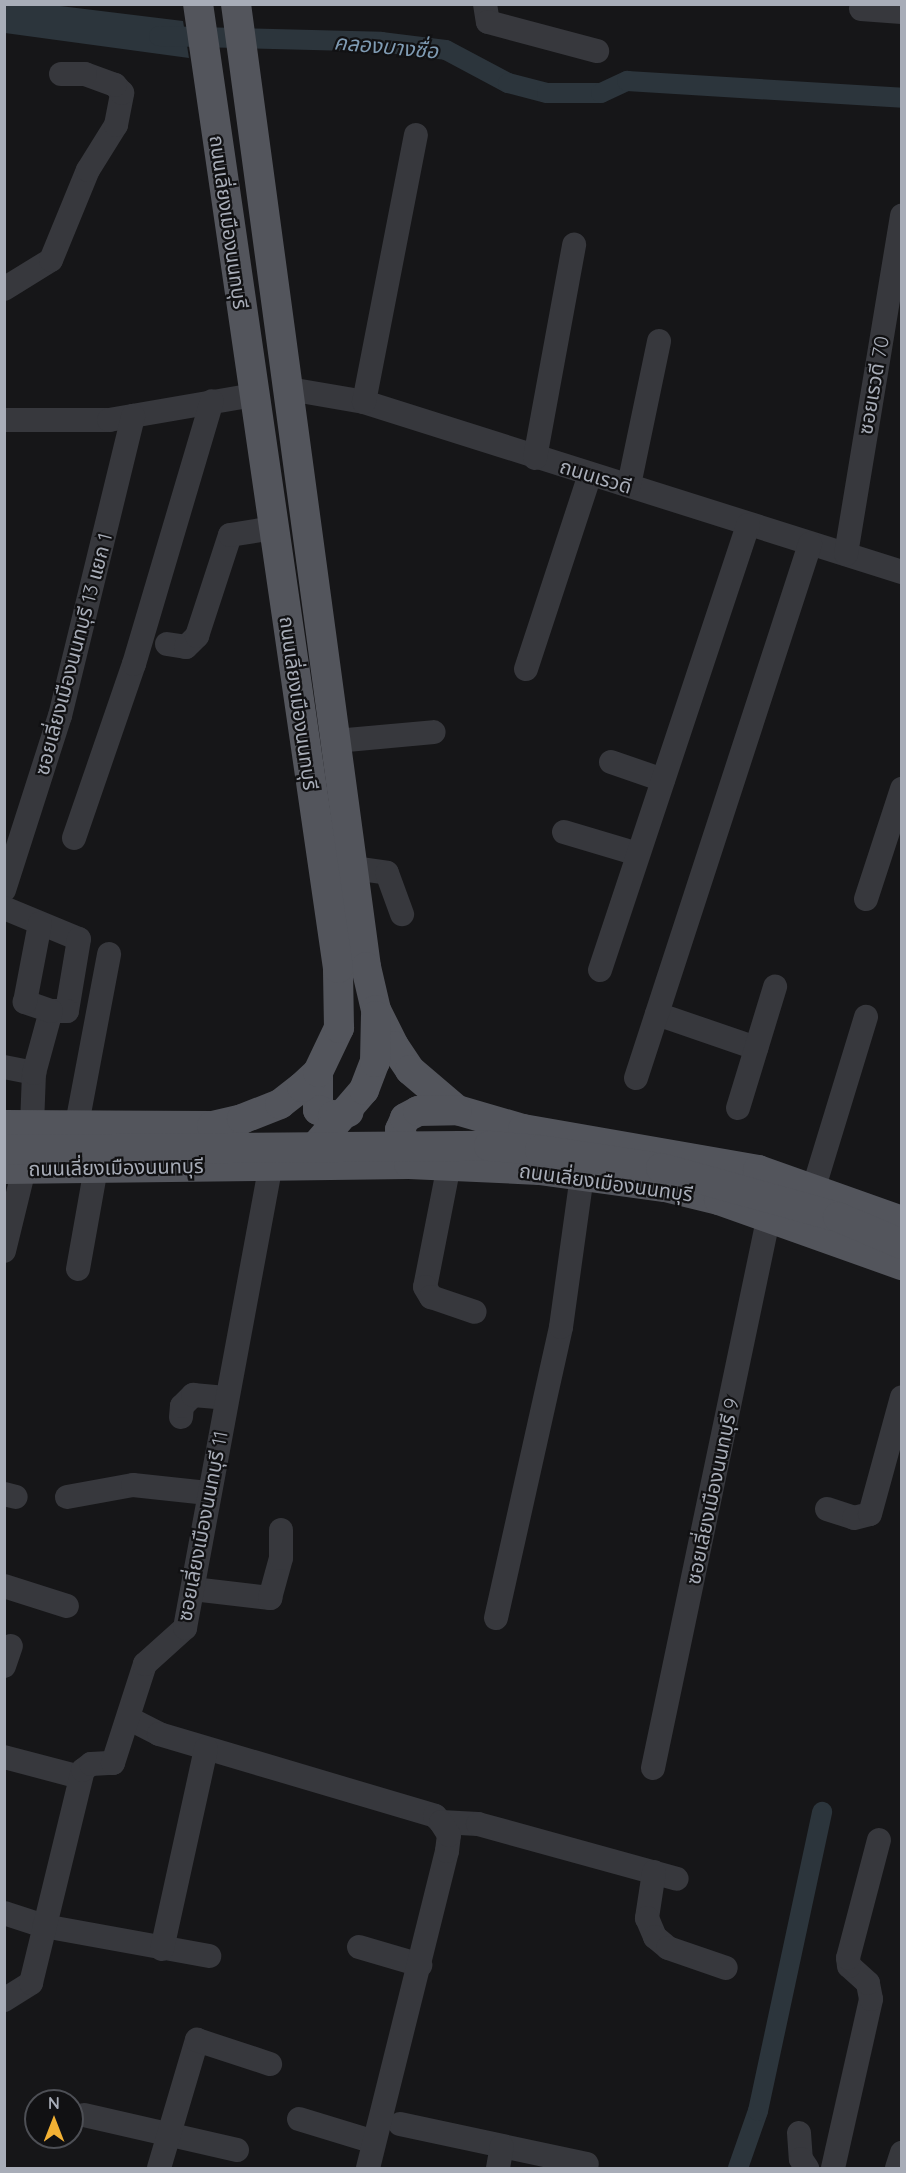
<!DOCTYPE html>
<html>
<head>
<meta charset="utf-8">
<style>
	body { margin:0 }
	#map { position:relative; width:906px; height:2173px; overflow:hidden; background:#161618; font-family:Quicksand,"Noto Sans Thai",sans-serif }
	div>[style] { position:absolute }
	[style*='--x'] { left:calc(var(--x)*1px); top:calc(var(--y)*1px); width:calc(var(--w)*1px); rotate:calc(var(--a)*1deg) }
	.water>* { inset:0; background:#2c353c }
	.canal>* { height:20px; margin:-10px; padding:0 10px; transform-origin:10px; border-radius:10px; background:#2c353c }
	.minor>* { height:24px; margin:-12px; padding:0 12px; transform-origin:12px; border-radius:12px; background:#37383d }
	.major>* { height:30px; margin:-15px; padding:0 15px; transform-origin:15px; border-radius:15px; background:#53555c }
	.major-bridge>* { height:30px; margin:-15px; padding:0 15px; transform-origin:15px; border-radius:15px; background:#53555c }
	span { translate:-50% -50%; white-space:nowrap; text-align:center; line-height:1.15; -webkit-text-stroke:4.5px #111113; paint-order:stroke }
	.street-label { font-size:20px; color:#a8adb8 }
	.water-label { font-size:21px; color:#7f9bb3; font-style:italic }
	.frame { position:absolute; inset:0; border:6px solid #a8adb8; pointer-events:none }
	.north { position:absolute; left:24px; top:2089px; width:60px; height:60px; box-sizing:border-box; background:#111113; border:2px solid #4d4f55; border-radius:50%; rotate:0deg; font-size:16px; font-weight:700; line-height:24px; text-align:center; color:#a8adb8 }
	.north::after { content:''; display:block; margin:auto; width:21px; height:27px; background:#f2b134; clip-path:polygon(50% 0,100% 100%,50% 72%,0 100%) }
</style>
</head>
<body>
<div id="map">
	<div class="water">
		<div style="clip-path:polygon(4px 5px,52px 5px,183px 21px,189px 58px,5px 33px)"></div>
	</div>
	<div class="canal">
		<div style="--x:159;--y:36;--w:222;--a:1.5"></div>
		<div style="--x:381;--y:42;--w:65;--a:7"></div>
		<div style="--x:446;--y:50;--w:70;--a:28"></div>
		<div style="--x:508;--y:83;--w:40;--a:14.4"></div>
		<div style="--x:547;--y:93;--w:54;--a:0"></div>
		<div style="--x:601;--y:93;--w:29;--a:-25"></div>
		<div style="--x:627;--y:81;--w:276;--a:3.5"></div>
		<div style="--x:738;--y:2168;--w:60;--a:-70.7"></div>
		<div style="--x:758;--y:2111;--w:306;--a:-77.9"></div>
	</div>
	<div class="minor">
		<div style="--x:485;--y:4;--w:18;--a:81"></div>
		<div style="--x:488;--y:22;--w:113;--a:14.9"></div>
		<div style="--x:861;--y:9;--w:41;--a:4.2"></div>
		<div style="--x:4;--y:289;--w:55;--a:-31.7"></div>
		<div style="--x:51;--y:260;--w:97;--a:-67.7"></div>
		<div style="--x:88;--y:170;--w:53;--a:-58.1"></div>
		<div style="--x:116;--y:125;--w:33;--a:-79"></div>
		<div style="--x:122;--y:93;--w:11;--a:-131"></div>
		<div style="--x:115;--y:85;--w:32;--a:-160"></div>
		<div style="--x:85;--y:74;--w:24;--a:180"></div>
		<div style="--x:289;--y:389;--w:76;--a:9.8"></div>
		<div style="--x:364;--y:402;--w:564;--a:17.54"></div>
		<div style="--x:364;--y:402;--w:272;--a:-79"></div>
		<div style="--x:4;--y:420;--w:105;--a:0"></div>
		<div style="--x:109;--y:420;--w:147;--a:-9.8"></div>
		<div style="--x:535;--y:458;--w:217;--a:-79.6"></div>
		<div style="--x:629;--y:485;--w:147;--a:-78.2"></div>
		<div style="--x:846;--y:554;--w:343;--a:-80.6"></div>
		<div style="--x:167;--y:644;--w:19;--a:9"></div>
		<div style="--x:186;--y:647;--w:16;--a:-45"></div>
		<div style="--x:197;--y:636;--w:106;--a:-71.9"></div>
		<div style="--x:230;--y:535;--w:45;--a:-9"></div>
		<div style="--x:526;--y:669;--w:205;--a:-71.8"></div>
		<div style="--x:336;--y:741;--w:98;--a:-5.2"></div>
		<div style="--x:611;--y:762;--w:55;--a:19.1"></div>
		<div style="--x:564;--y:832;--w:77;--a:16.6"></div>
		<div style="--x:74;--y:838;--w:184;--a:-71"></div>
		<div style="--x:134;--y:664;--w:274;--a:-73.5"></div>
		<div style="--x:353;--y:868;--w:34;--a:8"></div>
		<div style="--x:387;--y:873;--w:44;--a:69.9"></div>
		<div style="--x:4;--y:890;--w:183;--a:-72.2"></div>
		<div style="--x:60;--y:716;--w:309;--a:-76.3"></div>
		<div style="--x:866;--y:899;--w:116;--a:-71.9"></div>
		<div style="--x:4;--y:908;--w:81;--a:22.5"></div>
		<div style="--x:79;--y:939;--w:73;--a:99.5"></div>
		<div style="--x:67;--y:1011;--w:16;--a:180"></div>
		<div style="--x:600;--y:970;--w:469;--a:-71.6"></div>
		<div style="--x:657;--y:1014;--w:105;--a:19"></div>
		<div style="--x:4;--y:1067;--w:31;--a:11"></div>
		<div style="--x:636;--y:1078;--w:562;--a:-71.95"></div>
		<div style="--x:738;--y:1108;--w:127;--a:-73"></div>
		<div style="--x:77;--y:1124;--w:173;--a:-79.3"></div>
		<div style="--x:32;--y:1125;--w:52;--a:-87.8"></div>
		<div style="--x:34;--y:1073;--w:64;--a:-74.7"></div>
		<div style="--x:51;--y:1011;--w:28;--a:-161"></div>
		<div style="--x:25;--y:1002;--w:80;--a:-79.2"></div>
		<div style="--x:449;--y:1165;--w:124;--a:101.1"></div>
		<div style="--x:425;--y:1287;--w:12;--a:59"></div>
		<div style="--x:431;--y:1297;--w:46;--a:18.8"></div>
		<div style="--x:814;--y:1187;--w:178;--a:-73"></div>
		<div style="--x:4;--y:1251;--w:84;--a:-76.3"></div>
		<div style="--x:78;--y:1269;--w:103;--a:-79.9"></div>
		<div style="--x:181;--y:1417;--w:11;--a:-85"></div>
		<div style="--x:182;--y:1406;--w:16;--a:-45"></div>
		<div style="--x:193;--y:1395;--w:33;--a:5"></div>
		<div style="--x:4;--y:1494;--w:12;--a:14"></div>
		<div style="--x:67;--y:1497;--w:67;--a:-10.3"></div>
		<div style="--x:133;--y:1485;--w:75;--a:6.1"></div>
		<div style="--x:827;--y:1509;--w:28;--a:18"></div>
		<div style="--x:854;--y:1518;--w:16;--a:-14"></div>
		<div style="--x:870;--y:1514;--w:121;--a:-74.7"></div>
		<div style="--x:4;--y:1586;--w:66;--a:17.6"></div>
		<div style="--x:193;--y:1589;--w:78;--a:6.7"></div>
		<div style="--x:270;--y:1598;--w:41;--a:-74.6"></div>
		<div style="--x:281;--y:1558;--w:28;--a:-90"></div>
		<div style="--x:496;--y:1618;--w:298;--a:-77.4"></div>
		<div style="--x:561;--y:1327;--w:153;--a:-82.1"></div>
		<div style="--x:4;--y:1666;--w:21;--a:-71"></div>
		<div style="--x:130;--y:1719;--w:33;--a:27"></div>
		<div style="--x:159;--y:1734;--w:288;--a:16.5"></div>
		<div style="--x:435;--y:1816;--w:8;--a:45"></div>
		<div style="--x:441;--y:1822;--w:37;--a:3"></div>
		<div style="--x:478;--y:1824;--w:206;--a:15.4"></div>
		<div style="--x:4;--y:1757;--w:79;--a:14.7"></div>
		<div style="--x:653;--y:1768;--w:565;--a:-78.15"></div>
		<div style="--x:654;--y:1872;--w:47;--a:98.7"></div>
		<div style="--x:647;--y:1918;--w:21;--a:67"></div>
		<div style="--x:655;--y:1937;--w:17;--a:40"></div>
		<div style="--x:668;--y:1948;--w:61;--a:19"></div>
		<div style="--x:4;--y:1913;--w:42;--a:18"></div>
		<div style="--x:44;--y:1926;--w:168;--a:10.3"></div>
		<div style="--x:359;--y:1947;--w:64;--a:16.4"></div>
		<div style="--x:162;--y:1949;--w:205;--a:-77.6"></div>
		<div style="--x:4;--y:2000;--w:32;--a:-32"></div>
		<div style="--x:31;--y:1983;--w:219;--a:-76.3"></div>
		<div style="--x:83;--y:1770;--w:10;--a:-37"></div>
		<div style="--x:91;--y:1764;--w:22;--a:-3"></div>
		<div style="--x:113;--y:1763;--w:104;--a:-72.1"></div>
		<div style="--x:145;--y:1664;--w:54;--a:-42"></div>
		<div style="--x:185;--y:1628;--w:472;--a:-79.5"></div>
		<div style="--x:84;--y:2115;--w:157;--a:12.9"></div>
		<div style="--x:299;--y:2119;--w:78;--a:17"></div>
		<div style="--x:400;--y:2124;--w:191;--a:12.1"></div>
		<div style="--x:799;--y:2133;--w:26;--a:86"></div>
		<div style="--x:801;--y:2159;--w:11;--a:56"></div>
		<div style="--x:159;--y:2168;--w:134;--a:-73.5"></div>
		<div style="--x:197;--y:2040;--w:77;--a:18.2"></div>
		<div style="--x:368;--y:2168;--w:327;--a:-76"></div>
		<div style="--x:447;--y:1851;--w:16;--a:-83"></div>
		<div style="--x:449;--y:1835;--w:15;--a:-122"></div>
		<div style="--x:498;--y:2168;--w:22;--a:-80"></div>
		<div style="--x:833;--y:2168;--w:173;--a:-77.3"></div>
		<div style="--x:871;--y:1999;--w:16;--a:-101"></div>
		<div style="--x:868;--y:1983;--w:25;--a:-138"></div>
		<div style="--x:849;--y:1966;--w:8;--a:-97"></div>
		<div style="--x:848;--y:1958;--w:122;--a:-75.3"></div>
		<div style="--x:897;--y:2168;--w:16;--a:-72"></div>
	</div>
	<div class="major">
		<div style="--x:236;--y:4;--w:972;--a:82.31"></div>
		<div style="--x:366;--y:967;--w:44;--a:76.9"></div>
		<div style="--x:376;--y:1010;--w:40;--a:63.4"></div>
		<div style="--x:394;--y:1046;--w:29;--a:56"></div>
		<div style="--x:410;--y:1070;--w:62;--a:40.4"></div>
		<div style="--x:457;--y:1110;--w:69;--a:16.1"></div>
		<div style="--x:523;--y:1129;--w:239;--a:9.9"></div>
		<div style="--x:758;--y:1170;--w:153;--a:19.5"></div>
		<div style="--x:318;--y:1072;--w:38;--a:90"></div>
		<div style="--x:318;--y:1110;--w:16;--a:22"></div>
		<div style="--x:333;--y:1116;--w:16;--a:-14"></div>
		<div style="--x:4;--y:1125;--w:208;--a:0.3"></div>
		<div style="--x:212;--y:1126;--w:31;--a:-13"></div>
		<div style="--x:242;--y:1119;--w:41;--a:-21.5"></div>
		<div style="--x:280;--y:1104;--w:28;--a:-38"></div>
		<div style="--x:302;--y:1087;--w:22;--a:-43"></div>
		<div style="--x:318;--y:1072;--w:49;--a:-64.5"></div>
		<div style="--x:339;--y:1028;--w:60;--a:-91"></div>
		<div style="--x:338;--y:968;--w:974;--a:-98.26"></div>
		<div style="--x:429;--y:1157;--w:29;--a:-149"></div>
		<div style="--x:404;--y:1142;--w:13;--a:-108"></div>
		<div style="--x:400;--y:1130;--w:13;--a:-67"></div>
		<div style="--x:405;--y:1118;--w:15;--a:-28"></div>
		<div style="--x:418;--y:1111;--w:39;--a:-1"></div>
		<div style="--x:302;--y:1162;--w:95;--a:-49.3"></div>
		<div style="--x:364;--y:1090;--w:30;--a:-69"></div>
		<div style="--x:375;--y:1062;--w:46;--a:-88.8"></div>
		<div style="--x:4;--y:1169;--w:405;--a:-0.7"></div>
		<div style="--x:409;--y:1164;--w:130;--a:2.6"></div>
		<div style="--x:539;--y:1170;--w:127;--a:7.7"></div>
		<div style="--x:665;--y:1187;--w:56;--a:13.5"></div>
		<div style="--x:719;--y:1200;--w:194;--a:19.6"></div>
	</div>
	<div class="major-bridge">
		<div style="--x:4;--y:1150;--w:485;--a:-0.5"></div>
		<div style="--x:489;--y:1146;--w:51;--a:4.5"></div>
		<div style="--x:540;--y:1150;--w:122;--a:8.5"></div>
		<div style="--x:661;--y:1168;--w:184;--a:15.5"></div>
		<div style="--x:838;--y:1217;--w:69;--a:22.9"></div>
	</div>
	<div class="street-label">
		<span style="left:229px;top:222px;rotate:82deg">ถนนเลี่ยงเมืองนนทบุรี</span>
		<span style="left:873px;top:385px;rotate:-80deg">ซอยเรวดี 70</span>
		<span style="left:596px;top:476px;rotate:17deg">ถนนเรวดี</span>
		<span style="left:73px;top:654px;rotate:-75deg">ซอยเลี่ยงเมืองนนทบุรี 13 แยก 1</span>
		<span style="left:299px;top:703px;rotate:82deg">ถนนเลี่ยงเมืองนนทบุรี</span>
		<span style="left:116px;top:1167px;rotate:-1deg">ถนนเลี่ยงเมืองนนทบุรี</span>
		<span style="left:606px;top:1182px;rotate:8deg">ถนนเลี่ยงเมืองนนทบุรี</span>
		<span style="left:712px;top:1491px;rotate:-78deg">ซอยเลี่ยงเมืองนนทบุรี 9</span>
		<span style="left:202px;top:1526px;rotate:-79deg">ซอยเลี่ยงเมืองนนทบุรี 11</span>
	</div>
	<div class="water-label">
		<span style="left:386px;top:46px;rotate:5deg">คลองบางซื่อ</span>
	</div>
	<div class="frame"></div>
	<div class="north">N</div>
</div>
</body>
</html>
